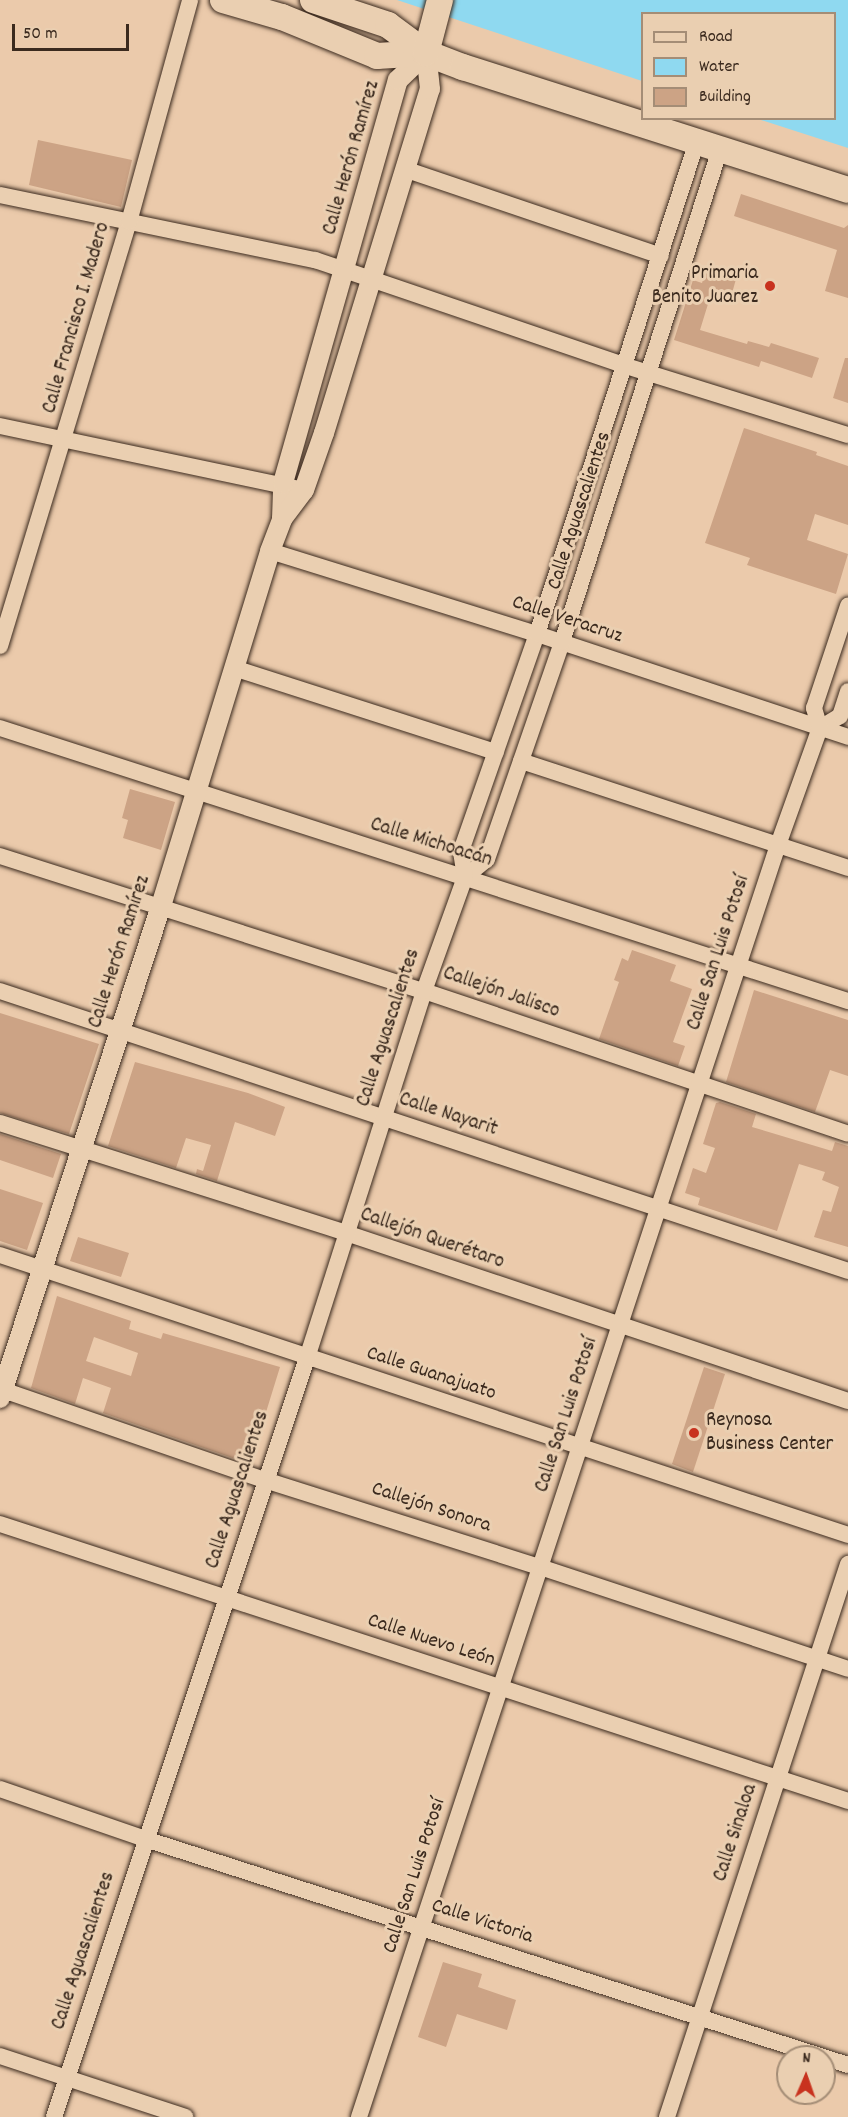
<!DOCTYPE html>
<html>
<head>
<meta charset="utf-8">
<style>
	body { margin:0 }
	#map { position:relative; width:848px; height:2117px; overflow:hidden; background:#ebcaab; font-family:Dekko,sans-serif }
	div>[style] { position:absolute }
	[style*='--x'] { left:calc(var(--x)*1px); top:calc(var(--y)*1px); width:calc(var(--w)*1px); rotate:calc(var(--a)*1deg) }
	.water>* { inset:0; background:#8fd9f0 }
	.building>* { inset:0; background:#cca385 }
	.roads { filter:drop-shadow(0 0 2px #3b2a1e) drop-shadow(0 0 2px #3b2a1e) }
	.minor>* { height:16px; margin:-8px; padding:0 8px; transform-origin:8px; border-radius:8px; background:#eacfb1 }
	.tertiary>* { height:20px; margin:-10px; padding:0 10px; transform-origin:10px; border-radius:10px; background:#eacfb1 }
	.primary>* { height:26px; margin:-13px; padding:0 13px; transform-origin:13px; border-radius:13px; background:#eacfb1 }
	.dots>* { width:16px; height:16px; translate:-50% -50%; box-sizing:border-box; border:3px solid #eacfb1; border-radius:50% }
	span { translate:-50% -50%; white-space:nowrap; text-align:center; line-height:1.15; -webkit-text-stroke:6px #eacfb1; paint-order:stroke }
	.street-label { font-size:21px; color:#3b2a1e }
	.poi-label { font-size:21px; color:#3b2a1e }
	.right { translate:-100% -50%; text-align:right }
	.left { translate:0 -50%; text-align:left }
	.legend { position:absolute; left:641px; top:12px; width:195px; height:108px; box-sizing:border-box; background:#eacfb1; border:2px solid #a48d76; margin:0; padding:8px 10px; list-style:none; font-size:18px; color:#3b2a1e }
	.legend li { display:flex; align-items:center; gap:12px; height:30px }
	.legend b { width:30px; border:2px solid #a48d76 }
	.north { position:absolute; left:776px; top:2045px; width:60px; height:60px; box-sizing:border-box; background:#eacfb1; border:2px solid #a48d76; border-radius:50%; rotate:2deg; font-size:16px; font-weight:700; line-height:24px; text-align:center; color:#3b2a1e }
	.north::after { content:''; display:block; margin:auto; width:21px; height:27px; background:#c8321e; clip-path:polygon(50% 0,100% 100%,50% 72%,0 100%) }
	.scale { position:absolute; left:12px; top:24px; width:117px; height:27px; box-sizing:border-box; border:3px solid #3b2a1e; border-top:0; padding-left:8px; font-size:18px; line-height:21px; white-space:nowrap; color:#3b2a1e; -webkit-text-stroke:4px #eacfb1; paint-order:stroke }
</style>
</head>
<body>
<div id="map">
	<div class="water">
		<div style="clip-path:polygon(397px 0,848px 0,848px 148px,758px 119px,834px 118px,834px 14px,642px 14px,642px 81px)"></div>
	</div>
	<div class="building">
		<div style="clip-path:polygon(38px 140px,132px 160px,121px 207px,29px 185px)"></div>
		<div style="clip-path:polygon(741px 194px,844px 228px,848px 225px,848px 298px,825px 291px,837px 250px,734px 216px)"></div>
		<div style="clip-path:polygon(706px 270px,736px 279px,731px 297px,712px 291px,700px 330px,747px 344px,748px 341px,769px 347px,771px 343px,819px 358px,812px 378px,761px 361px,759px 367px,674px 340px,693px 280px,702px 283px)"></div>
		<div style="clip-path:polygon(845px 358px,848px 358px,848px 403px,833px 398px)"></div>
		<div style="clip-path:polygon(744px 428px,817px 452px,816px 455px,848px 466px,848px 525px,815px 514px,807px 540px,848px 554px,836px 594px,747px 565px,750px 558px,705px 543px)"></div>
		<div style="clip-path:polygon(130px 789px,175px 802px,161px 850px,123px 838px,128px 820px,122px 818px)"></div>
		<div style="clip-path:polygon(632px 950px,676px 965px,670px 981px,692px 989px,673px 1042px,685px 1046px,678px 1066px,599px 1039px,619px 982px,614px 980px,622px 958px,628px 961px)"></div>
		<div style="clip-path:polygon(754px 990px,848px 1020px,848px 1076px,830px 1070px,815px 1112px,726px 1082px)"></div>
		<div style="clip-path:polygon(0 1013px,99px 1044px,69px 1134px,0 1113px)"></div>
		<div style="clip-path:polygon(135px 1062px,248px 1093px,285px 1107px,275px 1136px,235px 1122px,217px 1181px,196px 1174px,197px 1169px,203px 1171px,211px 1145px,186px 1138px,176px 1168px,108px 1146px)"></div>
		<div style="clip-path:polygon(720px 1102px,756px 1114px,752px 1127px,832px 1151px,835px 1142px,848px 1146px,848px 1247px,814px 1237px,823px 1210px,831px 1212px,839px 1187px,822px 1180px,825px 1172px,799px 1164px,777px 1231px,698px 1205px,700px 1198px,685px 1193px,693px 1168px,706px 1173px,715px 1148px,703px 1144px,716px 1103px)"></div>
		<div style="clip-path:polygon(0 1134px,61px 1154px,53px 1178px,0 1160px)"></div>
		<div style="clip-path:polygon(0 1189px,43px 1203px,27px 1250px,0 1241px)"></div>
		<div style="clip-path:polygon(78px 1237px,129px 1253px,121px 1277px,70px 1261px)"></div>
		<div style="clip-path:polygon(evenodd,57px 1296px,131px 1321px,129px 1329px,161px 1339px,163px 1333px,280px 1367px,250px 1464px,103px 1413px,111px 1388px,83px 1378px,75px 1404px,31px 1388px,57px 1296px,94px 1337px,138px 1353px,131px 1376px,86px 1361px,94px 1337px)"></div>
		<div style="clip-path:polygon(704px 1367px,725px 1374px,693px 1472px,672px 1464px)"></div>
		<div style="clip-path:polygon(443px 1962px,482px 1974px,478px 1987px,516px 2000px,507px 2030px,457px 2014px,446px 2047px,418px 2037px)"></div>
	</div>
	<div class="roads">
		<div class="minor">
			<div style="--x:404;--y:169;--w:271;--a:18.7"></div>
			<div style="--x:0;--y:195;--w:322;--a:11.7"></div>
			<div style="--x:315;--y:260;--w:329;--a:18.8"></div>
			<div style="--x:626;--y:366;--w:232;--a:17.3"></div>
			<div style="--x:0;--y:426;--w:311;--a:11.9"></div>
			<div style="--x:270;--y:551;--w:280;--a:17.3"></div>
			<div style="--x:537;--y:634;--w:328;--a:18.3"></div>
			<div style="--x:0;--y:646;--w:443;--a:-73.1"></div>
			<div style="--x:129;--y:222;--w:230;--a:-74.6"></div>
			<div style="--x:234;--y:668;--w:275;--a:17.8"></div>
			<div style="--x:0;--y:728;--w:891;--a:17.85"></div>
			<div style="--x:820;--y:728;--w:23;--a:-31"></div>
			<div style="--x:840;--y:716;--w:26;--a:-72"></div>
			<div style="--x:521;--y:761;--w:344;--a:18.1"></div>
			<div style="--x:0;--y:856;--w:445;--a:17.7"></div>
			<div style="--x:424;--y:991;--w:447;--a:18.6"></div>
			<div style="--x:465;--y:877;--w:28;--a:-39"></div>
			<div style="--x:487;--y:859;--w:230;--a:-70.9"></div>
			<div style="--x:562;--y:642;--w:518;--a:-72.23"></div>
			<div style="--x:0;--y:991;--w:893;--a:18.27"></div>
			<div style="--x:0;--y:1123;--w:363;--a:17.6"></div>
			<div style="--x:346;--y:1233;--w:529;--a:18.5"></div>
			<div style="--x:0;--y:1255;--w:893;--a:18.27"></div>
			<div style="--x:0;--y:1389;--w:280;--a:19"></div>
			<div style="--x:265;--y:1480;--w:288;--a:17.6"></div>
			<div style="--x:540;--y:1567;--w:324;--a:18.3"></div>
			<div style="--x:0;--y:1524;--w:892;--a:18.09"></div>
			<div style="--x:0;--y:1789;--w:153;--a:19"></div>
			<div style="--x:145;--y:1839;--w:738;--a:17.82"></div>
			<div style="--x:0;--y:2056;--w:195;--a:18.2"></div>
			<div style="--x:54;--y:2117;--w:800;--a:-71.57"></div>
			<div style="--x:307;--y:1358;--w:385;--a:-72.3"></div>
			<div style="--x:424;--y:991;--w:121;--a:-70.2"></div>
			<div style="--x:465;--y:877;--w:26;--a:-99"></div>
			<div style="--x:461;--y:851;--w:230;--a:-70.7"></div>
			<div style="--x:537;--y:634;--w:518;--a:-72.02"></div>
			<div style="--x:359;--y:2117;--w:1339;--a:-71.77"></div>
			<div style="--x:778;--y:845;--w:124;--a:-70.3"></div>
			<div style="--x:820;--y:728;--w:21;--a:-107"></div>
			<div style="--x:814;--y:708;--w:108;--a:-71.6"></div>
			<div style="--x:667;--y:2117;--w:582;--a:-71.88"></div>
		</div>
		<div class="tertiary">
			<div style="--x:282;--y:519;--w:36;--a:-88"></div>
			<div style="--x:283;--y:483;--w:419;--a:-74.1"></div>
			<div style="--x:398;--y:80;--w:39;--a:-44"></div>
			<div style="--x:0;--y:1398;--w:518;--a:-71.88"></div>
			<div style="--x:161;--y:906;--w:371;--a:-72.9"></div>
			<div style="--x:270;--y:551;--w:34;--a:-69"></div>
			<div style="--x:282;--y:519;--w:36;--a:-53"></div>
			<div style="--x:304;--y:490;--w:60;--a:-70.7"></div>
			<div style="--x:324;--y:433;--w:360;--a:-72.9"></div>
			<div style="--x:430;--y:89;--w:36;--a:-96"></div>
		</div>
		<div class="primary">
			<div style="--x:223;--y:0;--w:61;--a:16.1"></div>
			<div style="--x:282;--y:17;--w:103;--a:22.3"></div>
			<div style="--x:377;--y:56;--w:49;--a:-3.5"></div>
			<div style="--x:313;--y:0;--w:79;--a:18.4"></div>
			<div style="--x:388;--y:25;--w:47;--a:36.4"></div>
			<div style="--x:426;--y:53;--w:40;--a:21"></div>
			<div style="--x:463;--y:67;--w:404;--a:17.7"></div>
			<div style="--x:426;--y:53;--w:55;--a:-75.2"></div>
		</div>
	</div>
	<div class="dots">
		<div style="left:770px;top:286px;background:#c8321e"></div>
		<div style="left:694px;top:1433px;background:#c8321e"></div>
	</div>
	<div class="street-label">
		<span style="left:352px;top:158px;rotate:-74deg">Calle Herón Ramírez</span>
		<span style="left:77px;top:318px;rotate:-74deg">Calle Francisco I. Madero</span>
		<span style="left:580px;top:511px;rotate:-72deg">Calle Aguascalientes</span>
		<span style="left:567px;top:620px;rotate:18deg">Calle Veracruz</span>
		<span style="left:431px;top:843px;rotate:17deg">Calle Michoacán</span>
		<span style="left:120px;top:952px;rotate:-72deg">Calle Herón Ramírez</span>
		<span style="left:719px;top:953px;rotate:-72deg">Calle San Luis Potosí</span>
		<span style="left:501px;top:993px;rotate:19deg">Callejón Jalisco</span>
		<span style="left:389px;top:1028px;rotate:-72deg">Calle Aguascalientes</span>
		<span style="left:448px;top:1115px;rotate:18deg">Calle Nayarit</span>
		<span style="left:432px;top:1239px;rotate:19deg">Callejón Querétaro</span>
		<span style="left:431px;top:1374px;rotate:18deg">Calle Guanajuato</span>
		<span style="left:567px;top:1415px;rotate:-72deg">Calle San Luis Potosí</span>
		<span style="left:238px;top:1490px;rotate:-72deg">Calle Aguascalientes</span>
		<span style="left:431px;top:1508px;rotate:18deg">Callejón Sonora</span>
		<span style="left:431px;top:1641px;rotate:18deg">Calle Nuevo León</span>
		<span style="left:736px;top:1833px;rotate:-72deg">Calle Sinaloa</span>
		<span style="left:415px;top:1876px;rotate:-72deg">Calle San Luis Potosí</span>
		<span style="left:482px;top:1922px;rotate:18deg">Calle Victoria</span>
		<span style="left:84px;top:1951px;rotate:-72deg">Calle Aguascalientes</span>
	</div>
	<div class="poi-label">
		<span class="right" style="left:758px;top:286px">Primaria<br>Benito Juarez</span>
		<span class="left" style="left:706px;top:1433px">Reynosa<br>Business Center</span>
	</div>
	<ul class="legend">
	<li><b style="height:8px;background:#eacfb1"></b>Road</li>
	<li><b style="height:16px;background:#8fd9f0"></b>Water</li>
	<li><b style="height:16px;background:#cca385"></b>Building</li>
	</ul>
	<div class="north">N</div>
	<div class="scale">50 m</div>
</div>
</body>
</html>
